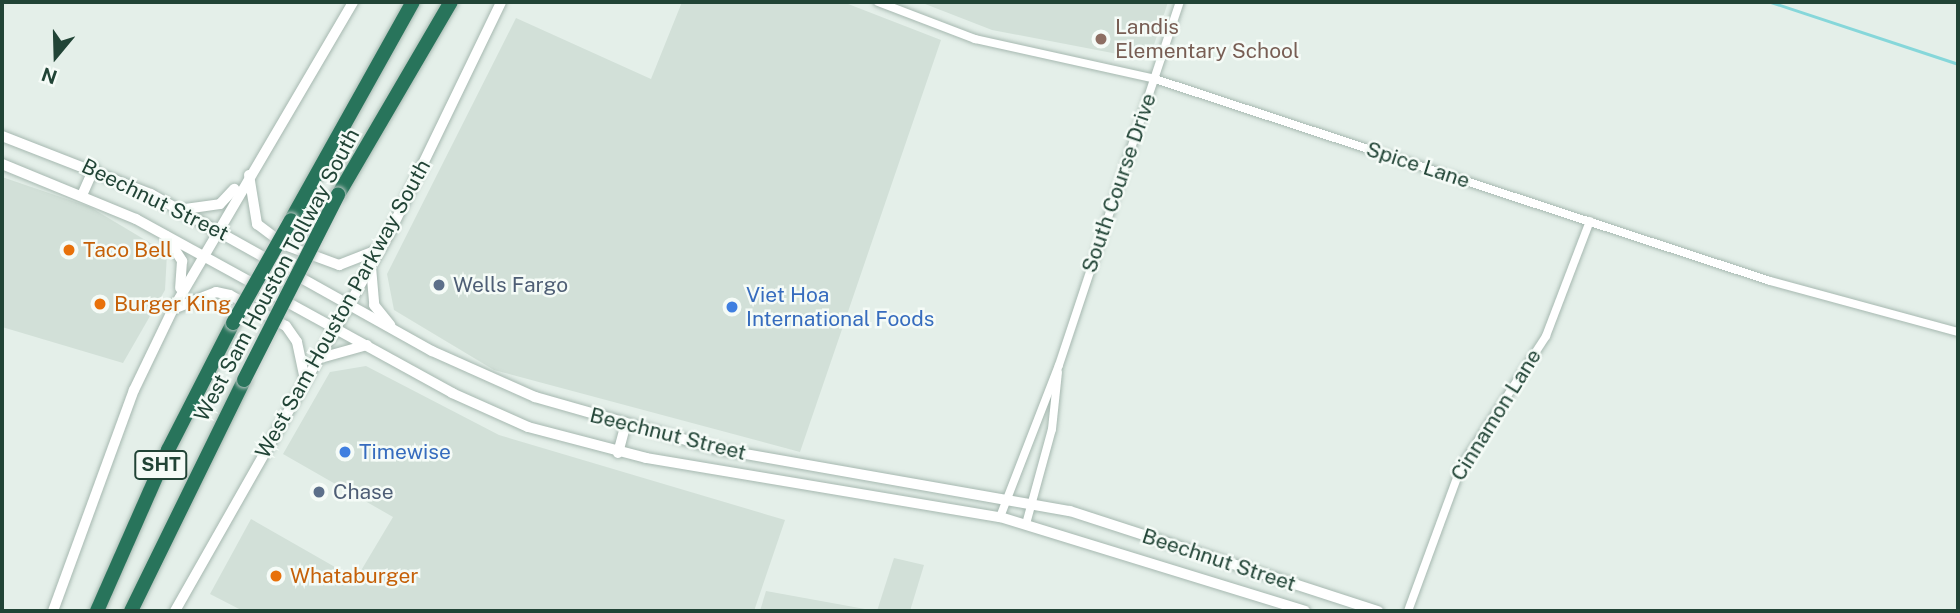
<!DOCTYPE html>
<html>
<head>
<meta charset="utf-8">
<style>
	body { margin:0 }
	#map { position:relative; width:1960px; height:613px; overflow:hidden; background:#e4efe9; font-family:"Public Sans",sans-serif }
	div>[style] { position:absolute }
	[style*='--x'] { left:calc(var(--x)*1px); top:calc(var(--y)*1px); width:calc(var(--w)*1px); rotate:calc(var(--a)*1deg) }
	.built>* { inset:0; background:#d2e0d8 }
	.stream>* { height:2.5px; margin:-1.25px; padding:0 1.25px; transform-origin:1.25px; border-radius:1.25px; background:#86d7da }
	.roads { filter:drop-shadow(0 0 2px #a6b8b0) drop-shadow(0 0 2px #a6b8b0) }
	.minor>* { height:8px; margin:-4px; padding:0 4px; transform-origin:4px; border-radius:4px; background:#fff }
	.secondary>* { height:10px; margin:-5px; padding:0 5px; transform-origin:5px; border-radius:5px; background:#fff }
	.motorway>* { height:14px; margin:-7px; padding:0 7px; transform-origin:7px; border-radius:7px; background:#28745b }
	.bridges { filter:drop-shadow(0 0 2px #c1cbc7) drop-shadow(0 0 2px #c1cbc7) }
	.motorway-bridge>* { height:14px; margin:-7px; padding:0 7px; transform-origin:7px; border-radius:7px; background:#28745b }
	.dots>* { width:19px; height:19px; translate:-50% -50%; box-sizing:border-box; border:4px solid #f5fbf7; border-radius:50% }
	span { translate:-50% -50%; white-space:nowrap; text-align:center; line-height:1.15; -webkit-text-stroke:5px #f5fbf7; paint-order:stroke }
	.shield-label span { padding:2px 5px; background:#f5fbf7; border:2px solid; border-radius:5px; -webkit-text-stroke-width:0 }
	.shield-label { font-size:19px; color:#214436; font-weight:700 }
	.education-label { font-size:21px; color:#785e54 }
	.left { translate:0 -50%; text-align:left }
	.street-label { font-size:21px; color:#214436 }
	.food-label { font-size:21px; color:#c56008 }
	.service-label { font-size:21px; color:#4e5e75 }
	.shop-label { font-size:21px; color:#366cbe }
	.frame { position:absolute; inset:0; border:4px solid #214436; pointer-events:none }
	.north { position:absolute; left:21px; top:21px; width:70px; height:70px; -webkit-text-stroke:5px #f5fbf7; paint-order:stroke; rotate:199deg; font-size:19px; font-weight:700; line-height:28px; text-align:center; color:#214436 }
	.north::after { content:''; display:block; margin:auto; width:24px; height:32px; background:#214436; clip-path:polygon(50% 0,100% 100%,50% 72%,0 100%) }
</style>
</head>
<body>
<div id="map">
	<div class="built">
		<div style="clip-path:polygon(682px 2px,843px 2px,941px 40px,800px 452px,494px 370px,394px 310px,387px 274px,516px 18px,651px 79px)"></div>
		<div style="clip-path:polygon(920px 2px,1168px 2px,1149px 60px,992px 30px)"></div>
		<div style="clip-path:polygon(2px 177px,90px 207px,167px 253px,165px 290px,123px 363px,2px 327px)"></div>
		<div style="clip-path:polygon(366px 366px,499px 435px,785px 520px,754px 611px,243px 611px,210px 594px,251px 519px,356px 579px,393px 517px,283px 454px,330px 372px)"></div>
		<div style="clip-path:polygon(894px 558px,924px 565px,910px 611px,877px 611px)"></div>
		<div style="clip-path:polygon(766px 591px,876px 611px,760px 611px)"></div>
	</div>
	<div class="stream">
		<div style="--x:1771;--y:2;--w:197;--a:18.3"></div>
	</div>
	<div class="roads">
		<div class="minor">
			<div style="--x:878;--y:2;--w:104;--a:20.9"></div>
			<div style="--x:975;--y:39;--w:184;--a:12.5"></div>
			<div style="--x:1155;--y:79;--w:647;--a:18.18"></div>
			<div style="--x:1770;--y:281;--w:195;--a:15.2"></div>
			<div style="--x:1000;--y:517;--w:163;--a:-68.8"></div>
			<div style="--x:1059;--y:365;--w:383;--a:-71.6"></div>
			<div style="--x:1026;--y:524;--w:98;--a:-74.7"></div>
			<div style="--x:1052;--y:429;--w:57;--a:-84"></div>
			<div style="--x:1408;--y:611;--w:153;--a:-69.8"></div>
			<div style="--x:1461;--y:467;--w:156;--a:-57"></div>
			<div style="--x:1546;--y:336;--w:123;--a:-69.1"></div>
		</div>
		<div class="secondary">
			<div style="--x:2;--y:136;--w:160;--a:21.3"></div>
			<div style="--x:151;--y:194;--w:322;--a:29.2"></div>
			<div style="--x:432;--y:351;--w:113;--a:24.1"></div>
			<div style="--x:535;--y:397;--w:189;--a:15.9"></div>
			<div style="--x:717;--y:449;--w:358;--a:10"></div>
			<div style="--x:1070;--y:511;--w:324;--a:18"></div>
			<div style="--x:2;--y:164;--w:145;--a:22.3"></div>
			<div style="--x:136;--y:219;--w:361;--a:28.8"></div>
			<div style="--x:452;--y:393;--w:83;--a:24.1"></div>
			<div style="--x:528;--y:427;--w:122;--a:14.7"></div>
			<div style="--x:646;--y:458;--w:359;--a:9.5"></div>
			<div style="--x:1000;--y:517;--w:319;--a:17.1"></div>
			<div style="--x:249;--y:175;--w:50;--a:80.7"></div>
			<div style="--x:257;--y:224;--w:35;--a:37"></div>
			<div style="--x:285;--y:245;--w:58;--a:20.3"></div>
			<div style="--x:339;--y:265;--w:44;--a:-21.3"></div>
			<div style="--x:83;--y:193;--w:27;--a:-66"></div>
			<div style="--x:185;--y:209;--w:35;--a:-8"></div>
			<div style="--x:220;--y:204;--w:21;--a:-47"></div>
			<div style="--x:166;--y:236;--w:30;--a:57"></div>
			<div style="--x:182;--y:261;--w:27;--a:94"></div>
			<div style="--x:371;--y:267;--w:38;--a:85"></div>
			<div style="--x:374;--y:305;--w:26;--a:51"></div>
			<div style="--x:173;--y:309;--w:46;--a:-21.6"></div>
			<div style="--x:216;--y:292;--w:14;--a:12"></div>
			<div style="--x:230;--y:295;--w:64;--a:29"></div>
			<div style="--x:286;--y:326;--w:19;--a:55"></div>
			<div style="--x:297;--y:342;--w:40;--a:78"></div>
			<div style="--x:317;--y:359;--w:52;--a:-15.6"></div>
			<div style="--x:618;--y:453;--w:27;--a:-75"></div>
			<div style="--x:53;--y:611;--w:235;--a:-69.9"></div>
			<div style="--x:134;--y:390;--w:90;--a:-64.3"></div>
			<div style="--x:173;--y:309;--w:356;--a:-59.6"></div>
			<div style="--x:175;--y:611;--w:436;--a:-60.4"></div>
			<div style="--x:390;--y:232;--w:255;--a:-64.2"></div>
		</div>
		<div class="motorway">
			<div style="--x:338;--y:195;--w:224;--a:-59.7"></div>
			<div style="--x:291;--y:220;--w:250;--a:-60.8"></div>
			<div style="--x:97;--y:611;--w:176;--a:-66.2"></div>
			<div style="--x:168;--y:450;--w:143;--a:-62.9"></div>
			<div style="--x:131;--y:611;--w:257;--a:-63.9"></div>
		</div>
	</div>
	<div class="bridges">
		<div class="motorway-bridge">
			<div style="--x:233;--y:323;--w:118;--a:-60.6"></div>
			<div style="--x:244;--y:380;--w:208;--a:-63.1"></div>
		</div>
	</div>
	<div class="dots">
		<div style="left:1101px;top:39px;background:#8d6e63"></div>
		<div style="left:69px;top:250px;background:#e8710a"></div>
		<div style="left:439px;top:285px;background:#5c6f8a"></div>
		<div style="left:100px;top:304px;background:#e8710a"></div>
		<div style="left:732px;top:307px;background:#3f7fe0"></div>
		<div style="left:345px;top:452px;background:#3f7fe0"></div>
		<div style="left:319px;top:492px;background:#5c6f8a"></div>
		<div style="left:276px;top:576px;background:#e8710a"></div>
	</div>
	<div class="shield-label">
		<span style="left:161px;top:465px">SHT</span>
	</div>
	<div class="education-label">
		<span class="left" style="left:1115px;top:39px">Landis<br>Elementary School</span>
	</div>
	<div class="street-label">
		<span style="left:1418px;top:165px;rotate:18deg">Spice Lane</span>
		<span style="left:1119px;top:183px;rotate:-71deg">South Course Drive</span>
		<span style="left:155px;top:200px;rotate:26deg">Beechnut Street</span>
		<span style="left:277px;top:275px;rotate:-62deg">West Sam Houston Tollway South</span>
		<span style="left:343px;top:309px;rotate:-61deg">West Sam Houston Parkway South</span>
		<span style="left:1496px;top:415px;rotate:-58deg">Cinnamon Lane</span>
		<span style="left:668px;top:434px;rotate:14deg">Beechnut Street</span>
		<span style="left:1219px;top:560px;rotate:18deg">Beechnut Street</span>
	</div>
	<div class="food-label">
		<span class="left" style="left:83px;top:250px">Taco Bell</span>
		<span class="left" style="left:114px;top:304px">Burger King</span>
		<span class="left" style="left:290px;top:576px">Whataburger</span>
	</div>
	<div class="service-label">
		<span class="left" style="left:453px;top:285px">Wells Fargo</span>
		<span class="left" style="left:333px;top:492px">Chase</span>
	</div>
	<div class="shop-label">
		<span class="left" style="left:746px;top:307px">Viet Hoa<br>International Foods</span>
		<span class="left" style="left:359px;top:452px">Timewise</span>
	</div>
	<div class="frame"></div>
	<div class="north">N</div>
</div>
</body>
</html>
